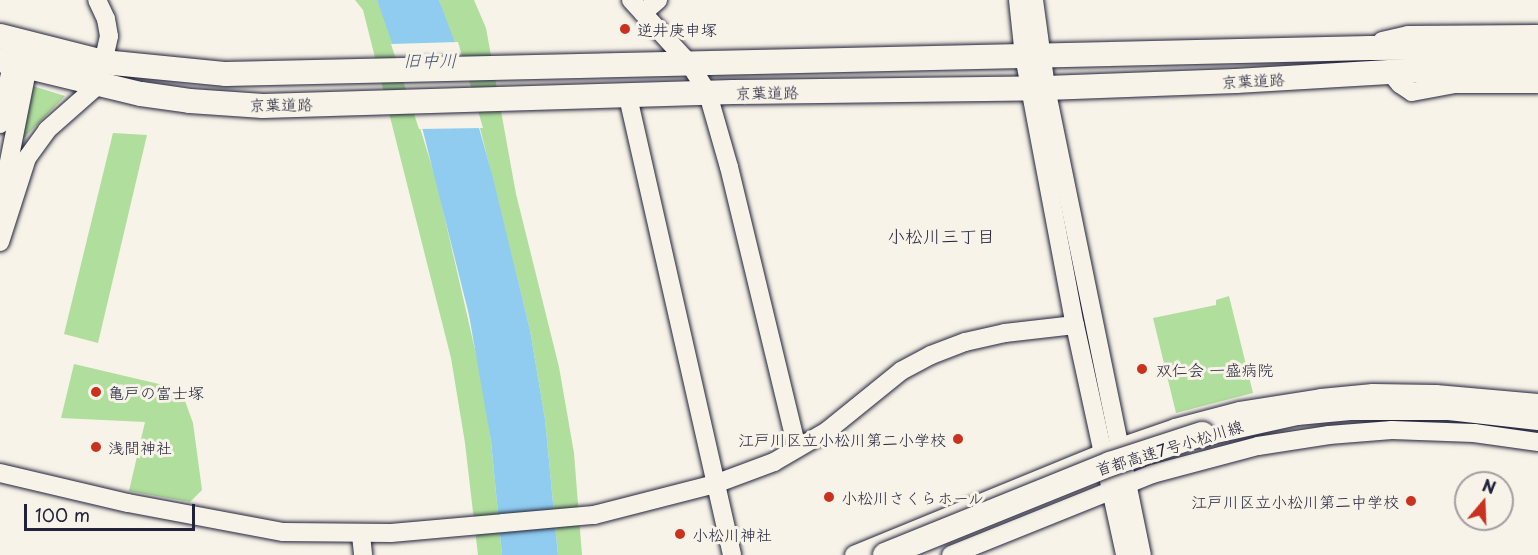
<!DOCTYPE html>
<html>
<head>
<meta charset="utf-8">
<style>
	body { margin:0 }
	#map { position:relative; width:1538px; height:555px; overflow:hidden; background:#f7f3e8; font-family:"Playpen Sans","Klee One",sans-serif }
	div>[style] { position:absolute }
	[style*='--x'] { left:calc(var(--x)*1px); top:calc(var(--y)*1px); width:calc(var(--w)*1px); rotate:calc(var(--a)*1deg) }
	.green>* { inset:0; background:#b0de9c }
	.water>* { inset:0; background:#8fccef }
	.pier>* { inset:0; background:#f7f3e8 }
	.roads { filter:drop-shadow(0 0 2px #22223b) drop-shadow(0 0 2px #22223b) }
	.secondary>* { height:18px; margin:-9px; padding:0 9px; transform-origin:9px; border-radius:9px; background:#f7f3e8 }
	.highway>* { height:24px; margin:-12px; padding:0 12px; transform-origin:12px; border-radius:12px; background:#f7f3e8 }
	.bridges { filter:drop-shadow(0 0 2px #22223b) drop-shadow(0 0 2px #22223b) }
	.highway-bridge>* { height:24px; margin:-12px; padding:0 12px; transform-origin:12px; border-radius:12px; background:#f7f3e8 }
	.dots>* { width:16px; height:16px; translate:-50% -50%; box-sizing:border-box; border:3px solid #f7f3e8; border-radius:50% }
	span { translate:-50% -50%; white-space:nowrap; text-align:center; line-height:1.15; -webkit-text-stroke:6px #f7f3e8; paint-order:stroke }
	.poi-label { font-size:16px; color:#22223b }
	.left { translate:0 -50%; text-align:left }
	.right { translate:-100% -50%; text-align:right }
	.street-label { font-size:16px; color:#22223b }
	.water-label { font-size:18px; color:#435571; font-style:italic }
	.neighbourhood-label { font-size:18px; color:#22223b }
	.north { position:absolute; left:1454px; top:471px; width:60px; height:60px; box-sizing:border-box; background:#f7f3e8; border:2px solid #a29fa3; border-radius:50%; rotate:19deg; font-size:16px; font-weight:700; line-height:24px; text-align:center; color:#22223b }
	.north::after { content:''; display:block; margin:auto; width:21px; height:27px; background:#c8321e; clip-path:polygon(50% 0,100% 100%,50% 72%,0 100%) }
	.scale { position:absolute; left:24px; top:504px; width:171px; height:27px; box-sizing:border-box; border:3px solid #22223b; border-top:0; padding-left:8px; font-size:18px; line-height:21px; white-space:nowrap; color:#22223b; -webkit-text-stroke:4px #f7f3e8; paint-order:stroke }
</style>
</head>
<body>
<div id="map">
	<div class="green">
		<div style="clip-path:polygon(355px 0,377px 0,394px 43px,436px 180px,482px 380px,491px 441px,502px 555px,478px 555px,465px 443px,451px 358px,363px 10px)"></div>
		<div style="clip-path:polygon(439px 0,474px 0,486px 28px,516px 194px,559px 367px,574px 453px,582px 555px,558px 555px,545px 419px,530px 330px,481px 132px)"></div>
		<div style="clip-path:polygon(26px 84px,65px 96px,24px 138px,15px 159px)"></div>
		<div style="clip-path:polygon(113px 133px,147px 135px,98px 343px,64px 334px)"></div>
		<div style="clip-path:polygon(1229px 296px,1253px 393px,1176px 413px,1153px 318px,1216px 305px,1216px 300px)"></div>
		<div style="clip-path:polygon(74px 364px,159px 384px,179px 393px,185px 401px,193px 423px,202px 490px,190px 502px,129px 491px,145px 422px,61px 418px)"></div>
	</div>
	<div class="water">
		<div style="clip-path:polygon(377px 0,439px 0,455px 43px,492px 174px,530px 330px,545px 419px,558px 555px,502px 555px,491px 441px,469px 315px,423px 131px)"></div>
	</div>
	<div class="pier">
		<div style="clip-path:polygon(458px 42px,483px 128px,419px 129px,391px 44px)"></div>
	</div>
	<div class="roads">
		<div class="secondary">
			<div style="--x:631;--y:0;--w:86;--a:47.4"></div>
			<div style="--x:689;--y:63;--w:36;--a:58"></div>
			<div style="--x:708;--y:94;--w:76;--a:74"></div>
			<div style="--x:729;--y:167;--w:289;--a:76.4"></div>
			<div style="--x:1018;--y:0;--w:56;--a:83.9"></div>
			<div style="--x:1024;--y:56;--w:274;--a:79.3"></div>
			<div style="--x:1075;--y:325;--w:235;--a:77.7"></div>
			<div style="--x:1034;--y:0;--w:89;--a:82.2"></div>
			<div style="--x:1046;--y:88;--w:477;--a:78.4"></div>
			<div style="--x:643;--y:13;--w:20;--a:-41"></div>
			<div style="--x:1382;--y:41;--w:27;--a:-13"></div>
			<div style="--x:1408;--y:35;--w:130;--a:-0.4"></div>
			<div style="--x:1389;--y:71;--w:17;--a:50"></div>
			<div style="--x:1400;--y:84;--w:14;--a:34"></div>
			<div style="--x:1412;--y:92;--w:44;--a:-10.5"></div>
			<div style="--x:1455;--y:84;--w:83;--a:0"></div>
			<div style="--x:628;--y:97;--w:470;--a:77.2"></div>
			<div style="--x:0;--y:124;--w:72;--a:-78.8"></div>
			<div style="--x:0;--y:207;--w:154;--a:-78.8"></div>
			<div style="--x:0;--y:242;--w:88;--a:-72.2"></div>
			<div style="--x:27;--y:158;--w:34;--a:-54"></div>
			<div style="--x:47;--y:130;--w:68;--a:-41.4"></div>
			<div style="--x:98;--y:85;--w:50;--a:-77.3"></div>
			<div style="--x:109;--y:36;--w:17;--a:-100"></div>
			<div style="--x:106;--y:19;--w:21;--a:-115"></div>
			<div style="--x:0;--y:473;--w:131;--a:13.2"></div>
			<div style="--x:128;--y:503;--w:158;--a:10.6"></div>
			<div style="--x:283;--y:532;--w:108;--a:0.5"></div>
			<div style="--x:391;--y:533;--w:204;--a:-5.1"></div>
			<div style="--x:594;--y:515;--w:125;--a:-14.4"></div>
			<div style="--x:715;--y:484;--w:63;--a:-20.4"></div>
			<div style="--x:774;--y:462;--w:61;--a:-30.3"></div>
			<div style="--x:827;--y:431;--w:95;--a:-39"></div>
			<div style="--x:901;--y:371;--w:34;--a:-28"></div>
			<div style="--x:931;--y:355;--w:36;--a:-21"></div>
			<div style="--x:965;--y:342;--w:41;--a:-12.7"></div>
			<div style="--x:1005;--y:333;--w:70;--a:-6.5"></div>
			<div style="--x:361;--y:535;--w:20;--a:84"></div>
			<div style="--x:854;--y:555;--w:269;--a:-22.3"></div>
			<div style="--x:1103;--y:453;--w:76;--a:-19.1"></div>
			<div style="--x:1175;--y:428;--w:67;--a:-14.7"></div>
			<div style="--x:1240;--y:411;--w:82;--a:-9.1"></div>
			<div style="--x:1321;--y:398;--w:52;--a:-5.5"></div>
			<div style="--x:1373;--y:393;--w:63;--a:0.9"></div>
			<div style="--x:1436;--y:394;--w:102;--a:5"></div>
			<div style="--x:951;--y:555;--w:217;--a:-21.9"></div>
			<div style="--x:1152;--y:474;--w:110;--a:-14.8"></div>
			<div style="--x:1258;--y:446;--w:72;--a:-8.8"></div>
			<div style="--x:1329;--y:435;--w:63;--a:-4.5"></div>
			<div style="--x:1392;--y:430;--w:82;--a:2.1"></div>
			<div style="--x:1474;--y:433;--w:65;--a:8"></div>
		</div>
		<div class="highway">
			<div style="--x:0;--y:36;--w:106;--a:14.2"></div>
			<div style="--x:103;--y:62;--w:124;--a:5.6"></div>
			<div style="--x:226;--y:74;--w:1144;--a:-1.3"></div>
			<div style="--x:1370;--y:48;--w:168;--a:-0.3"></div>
			<div style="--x:0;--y:60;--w:145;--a:13.6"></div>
			<div style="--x:141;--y:94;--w:49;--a:8.1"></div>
			<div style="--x:190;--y:101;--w:73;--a:3.9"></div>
			<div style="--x:263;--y:106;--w:470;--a:-1.7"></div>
			<div style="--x:733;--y:92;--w:313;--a:-0.7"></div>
			<div style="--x:1046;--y:88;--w:190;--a:-2.1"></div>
			<div style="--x:1236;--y:81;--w:204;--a:-3.4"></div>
			<div style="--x:1440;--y:69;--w:98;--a:-1.2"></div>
			<div style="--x:1202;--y:434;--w:97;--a:-12.5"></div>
			<div style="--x:1297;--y:413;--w:53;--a:-5.4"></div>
			<div style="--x:1350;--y:408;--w:99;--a:0"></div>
			<div style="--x:1449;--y:408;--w:90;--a:6.4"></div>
		</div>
	</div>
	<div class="bridges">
		<div class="highway-bridge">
			<div style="--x:885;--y:555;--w:243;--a:-22"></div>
			<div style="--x:1110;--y:464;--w:97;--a:-18.1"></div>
		</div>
	</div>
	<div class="dots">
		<div style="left:625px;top:29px;background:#c8321e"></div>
		<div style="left:1142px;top:369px;background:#c8321e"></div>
		<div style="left:96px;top:392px;background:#c8321e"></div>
		<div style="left:958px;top:439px;background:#c8321e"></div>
		<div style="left:96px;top:447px;background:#c8321e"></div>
		<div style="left:829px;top:497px;background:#c8321e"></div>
		<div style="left:1411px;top:501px;background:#c8321e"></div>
		<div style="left:680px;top:534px;background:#c8321e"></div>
	</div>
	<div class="poi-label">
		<span class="left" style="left:637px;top:29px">逆井庚申塚</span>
		<span class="left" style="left:1156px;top:369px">双仁会 一盛病院</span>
		<span class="left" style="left:108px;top:392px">亀戸の富士塚</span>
		<span class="right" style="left:946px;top:439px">江戸川区立小松川第二小学校</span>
		<span class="left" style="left:108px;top:447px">浅間神社</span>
		<span class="left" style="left:841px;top:497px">小松川さくらホール</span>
		<span class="right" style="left:1399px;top:501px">江戸川区立小松川第二中学校</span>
		<span class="left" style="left:692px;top:534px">小松川神社</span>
	</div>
	<div class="street-label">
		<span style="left:1253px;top:80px;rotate:-3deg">京葉道路</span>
		<span style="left:767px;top:92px;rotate:-1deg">京葉道路</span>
		<span style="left:281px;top:104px;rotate:-1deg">京葉道路</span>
		<span style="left:1169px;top:447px;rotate:-17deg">首都高速7号小松川線</span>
	</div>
	<div class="water-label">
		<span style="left:430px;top:60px">旧中川</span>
	</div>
	<div class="neighbourhood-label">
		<span style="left:941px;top:236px">小松川三丁目</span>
	</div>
	<div class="north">N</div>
	<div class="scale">100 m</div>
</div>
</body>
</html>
